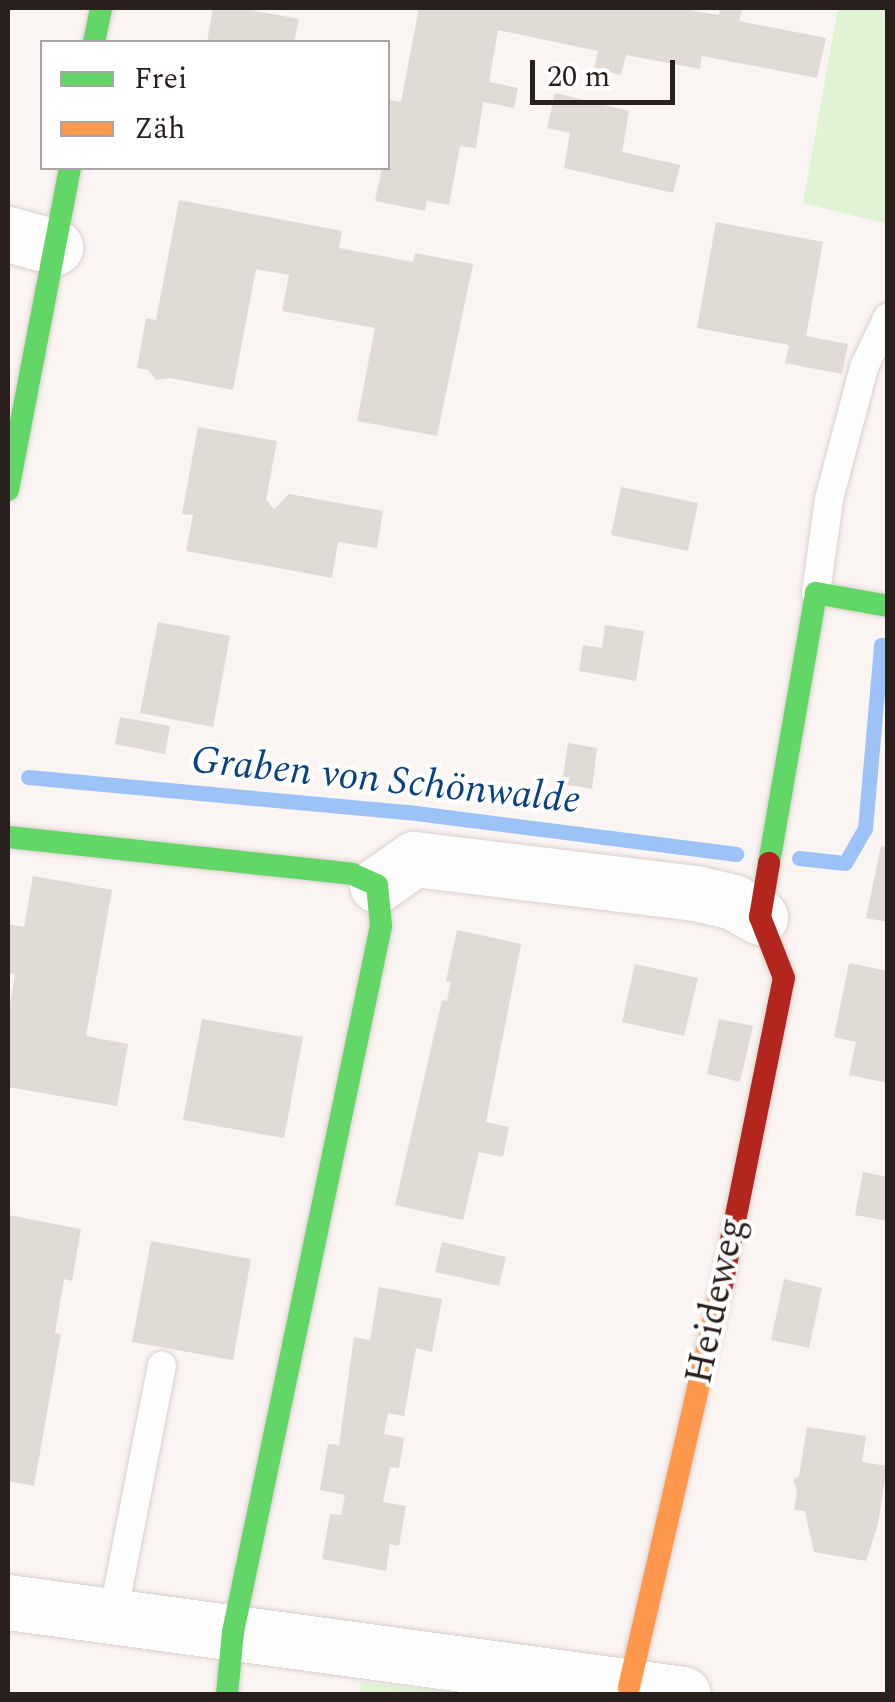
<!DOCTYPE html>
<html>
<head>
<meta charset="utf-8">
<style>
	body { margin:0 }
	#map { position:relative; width:895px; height:1702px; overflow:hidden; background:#faf4f2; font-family:Spectral,serif }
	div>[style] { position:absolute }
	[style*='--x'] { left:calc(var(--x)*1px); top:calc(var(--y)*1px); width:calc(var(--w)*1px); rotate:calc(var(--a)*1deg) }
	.green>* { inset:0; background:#e0f3d5 }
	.stream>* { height:15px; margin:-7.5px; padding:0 7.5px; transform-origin:7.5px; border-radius:7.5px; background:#9dc2f5 }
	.building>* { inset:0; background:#e1dbd6 }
	.roads { filter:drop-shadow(0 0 2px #d8d0cd) drop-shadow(0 0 2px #d8d0cd) }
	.lane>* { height:28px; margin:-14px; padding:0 14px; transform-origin:14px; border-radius:14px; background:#fefdfd }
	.street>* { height:55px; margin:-27.5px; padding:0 27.5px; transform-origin:27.5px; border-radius:27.5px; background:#fefdfd }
	.fast>* { height:22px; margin:-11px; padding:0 11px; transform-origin:11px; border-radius:11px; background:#63d668 }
	.slow>* { height:22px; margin:-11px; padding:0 11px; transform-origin:11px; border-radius:11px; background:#ff974d }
	.jam>* { height:22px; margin:-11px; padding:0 11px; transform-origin:11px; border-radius:11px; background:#b3261e }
	span { translate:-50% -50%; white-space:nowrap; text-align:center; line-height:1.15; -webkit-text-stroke:8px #fff; paint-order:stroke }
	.street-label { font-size:38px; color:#291f1c }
	.water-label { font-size:40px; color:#094282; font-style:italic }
	.frame { position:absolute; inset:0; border:10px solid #291f1c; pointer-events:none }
	.legend { position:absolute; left:40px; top:40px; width:350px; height:130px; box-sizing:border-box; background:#fff; border:2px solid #a9a5a4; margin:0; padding:12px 18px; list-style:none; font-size:30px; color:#291f1c }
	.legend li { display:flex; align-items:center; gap:20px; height:50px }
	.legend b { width:50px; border:2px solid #a9a5a4 }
	.scale { position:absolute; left:530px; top:60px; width:145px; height:45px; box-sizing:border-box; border:5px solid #291f1c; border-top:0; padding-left:12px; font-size:30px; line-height:35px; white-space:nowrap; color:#291f1c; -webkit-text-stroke:8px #fff; paint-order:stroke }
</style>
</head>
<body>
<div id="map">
	<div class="green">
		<div style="clip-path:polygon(838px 8px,887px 8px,887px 224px,803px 203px)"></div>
		<div style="clip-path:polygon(361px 1682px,467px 1694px,359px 1694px)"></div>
	</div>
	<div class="stream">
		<div style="--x:28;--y:777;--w:382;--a:5.3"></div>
		<div style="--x:408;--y:812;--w:331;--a:7.3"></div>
		<div style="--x:799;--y:858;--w:46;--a:6.2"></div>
		<div style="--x:845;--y:863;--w:39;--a:-60"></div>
		<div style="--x:865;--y:829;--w:185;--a:-85"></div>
	</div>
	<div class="building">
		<div style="clip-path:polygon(213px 8px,241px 8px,299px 19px,294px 42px,207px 42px)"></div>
		<div style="clip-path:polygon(419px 8px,679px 8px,719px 15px,720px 8px,733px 8px,742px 9px,739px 21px,826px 38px,817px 78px,702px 56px,700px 69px,626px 55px,621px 75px,594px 69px,598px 51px,498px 30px,489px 82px,518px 88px,514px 108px,483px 102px,476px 148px,460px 146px,449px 205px,427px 201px,425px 211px,375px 201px,382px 168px,388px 168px,388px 100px,401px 102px)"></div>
		<div style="clip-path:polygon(555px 93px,629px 111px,622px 152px,680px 165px,673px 193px,564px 168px,570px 133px,547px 128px)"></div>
		<div style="clip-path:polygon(179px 200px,342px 231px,339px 248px,413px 262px,415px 253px,473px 264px,437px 436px,357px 421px,375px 328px,282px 311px,289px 275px,256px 269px,233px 390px,170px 378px,156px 380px,148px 370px,137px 368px,146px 318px,156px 320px)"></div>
		<div style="clip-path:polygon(716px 222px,823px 242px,806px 336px,848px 344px,842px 374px,785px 363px,789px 345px,697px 328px)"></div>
		<div style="clip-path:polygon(198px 427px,277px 441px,266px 500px,274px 509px,289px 494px,383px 511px,377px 548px,338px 542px,332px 578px,186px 551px,193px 515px,182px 514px)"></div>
		<div style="clip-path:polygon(621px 487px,698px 503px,688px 551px,611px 535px)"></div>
		<div style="clip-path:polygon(158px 622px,230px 636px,213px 727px,140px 713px)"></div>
		<div style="clip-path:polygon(605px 625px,644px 631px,636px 681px,579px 671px,583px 645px,602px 648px)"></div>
		<div style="clip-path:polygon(120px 717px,170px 726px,165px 754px,115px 744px)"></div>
		<div style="clip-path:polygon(568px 743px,597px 748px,592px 789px,562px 784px)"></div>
		<div style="clip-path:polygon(881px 846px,888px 848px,888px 922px,866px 918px)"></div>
		<div style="clip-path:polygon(33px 876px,112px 890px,86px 1036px,128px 1044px,117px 1106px,8px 1087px,8px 1017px,15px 974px,8px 973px,8px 924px,24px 927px)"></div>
		<div style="clip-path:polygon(457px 930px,521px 944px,486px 1122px,509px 1127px,503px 1157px,479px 1152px,463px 1220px,395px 1205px,442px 1000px,447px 1001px,451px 982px,446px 981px)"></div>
		<div style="clip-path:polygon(849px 963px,888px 971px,888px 1083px,849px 1075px,856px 1042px,834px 1037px)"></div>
		<div style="clip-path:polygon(635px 964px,698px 978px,684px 1036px,622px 1022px)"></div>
		<div style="clip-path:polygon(202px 1019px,303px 1037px,284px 1138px,183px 1120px)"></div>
		<div style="clip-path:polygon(719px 1019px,753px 1026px,740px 1082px,707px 1074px)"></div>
		<div style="clip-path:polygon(863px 1172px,888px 1177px,888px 1221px,855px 1215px)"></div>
		<div style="clip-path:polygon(8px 1215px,81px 1229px,72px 1281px,64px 1279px,55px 1333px,61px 1334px,34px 1486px,8px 1481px)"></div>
		<div style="clip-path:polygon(151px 1241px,251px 1259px,233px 1360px,132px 1342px)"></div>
		<div style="clip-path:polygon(442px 1242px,506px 1257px,499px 1286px,435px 1272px)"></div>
		<div style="clip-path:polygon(784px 1279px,822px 1288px,809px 1348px,771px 1340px)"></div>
		<div style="clip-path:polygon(379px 1287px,442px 1299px,432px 1352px,416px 1348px,404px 1416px,388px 1413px,384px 1434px,404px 1438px,399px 1468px,390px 1467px,383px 1502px,406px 1506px,399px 1546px,390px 1544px,386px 1571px,322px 1559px,330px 1514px,341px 1515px,345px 1495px,320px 1490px,328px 1444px,339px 1445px,354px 1337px,370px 1340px)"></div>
		<div style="clip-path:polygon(807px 1427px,866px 1436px,862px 1462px,887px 1466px,878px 1524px,866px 1561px,814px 1552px,805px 1511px,794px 1510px,797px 1491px,793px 1480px,799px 1476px)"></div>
	</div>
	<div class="roads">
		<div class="lane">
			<div style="--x:816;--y:593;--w:95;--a:-82.1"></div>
			<div style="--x:829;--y:499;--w:137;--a:-75.1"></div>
			<div style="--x:864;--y:367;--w:55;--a:-64.4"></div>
			<div style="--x:113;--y:1615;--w:254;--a:-78.9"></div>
		</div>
		<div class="street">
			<div style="--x:8;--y:234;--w:49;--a:15.5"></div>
			<div style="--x:377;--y:885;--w:45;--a:-35.1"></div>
			<div style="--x:414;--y:859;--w:283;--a:6.9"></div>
			<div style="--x:695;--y:893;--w:39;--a:13"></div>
			<div style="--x:733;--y:902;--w:31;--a:29"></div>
			<div style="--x:8;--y:1602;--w:681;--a:7.76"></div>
		</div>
		<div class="fast">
			<div style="--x:94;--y:42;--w:35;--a:-78"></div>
			<div style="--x:8;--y:490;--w:328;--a:-79.1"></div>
			<div style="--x:8;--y:837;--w:346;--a:6.1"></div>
			<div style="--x:352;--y:874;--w:27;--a:24"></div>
			<div style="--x:377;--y:885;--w:41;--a:84.4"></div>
			<div style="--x:381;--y:926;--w:721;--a:101.84"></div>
			<div style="--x:233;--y:1632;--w:62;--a:95.5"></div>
			<div style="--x:769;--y:863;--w:274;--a:-80.1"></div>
			<div style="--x:816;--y:593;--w:73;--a:10.2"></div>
		</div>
		<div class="slow">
			<div style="--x:629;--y:1687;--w:413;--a:-77"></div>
		</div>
		<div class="jam">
			<div style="--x:722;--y:1285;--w:313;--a:-78.6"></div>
			<div style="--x:784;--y:978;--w:66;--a:-111.5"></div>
			<div style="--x:760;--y:917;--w:55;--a:-80.5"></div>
		</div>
	</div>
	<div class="street-label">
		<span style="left:717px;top:1301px;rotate:-78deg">Heideweg</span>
	</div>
	<div class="water-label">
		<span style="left:386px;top:781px;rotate:6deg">Graben von Schönwalde</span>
	</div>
	<div class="frame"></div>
	<ul class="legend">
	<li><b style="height:12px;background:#63d668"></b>Frei</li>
	<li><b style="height:12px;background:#ff974d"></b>Zäh</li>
	</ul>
	<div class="scale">20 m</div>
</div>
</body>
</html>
